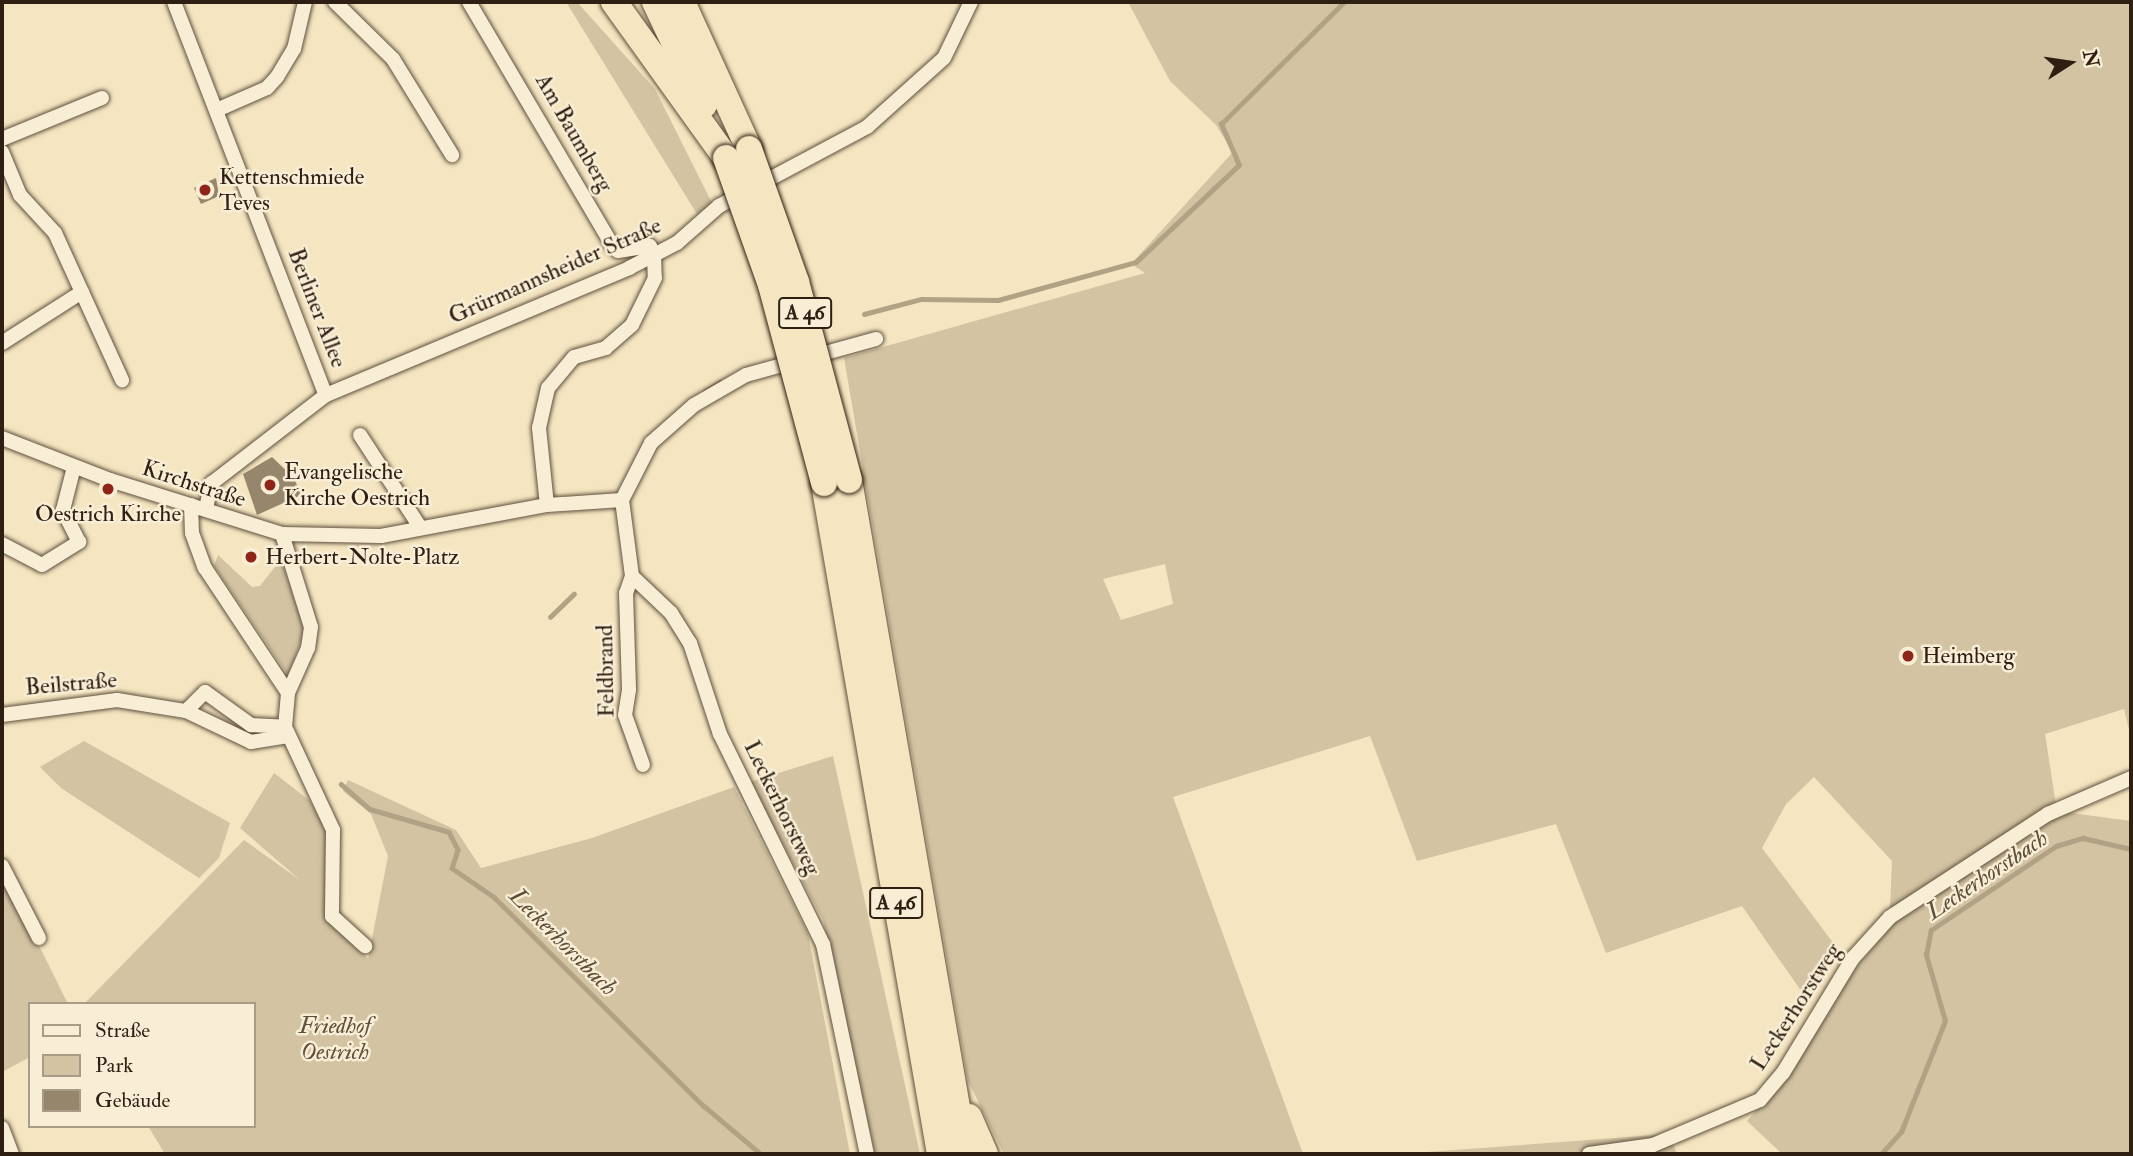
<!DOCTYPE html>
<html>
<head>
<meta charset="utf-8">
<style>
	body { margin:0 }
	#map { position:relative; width:2133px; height:1156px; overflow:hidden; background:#f5e5c0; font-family:"IM FELL Double Pica",serif }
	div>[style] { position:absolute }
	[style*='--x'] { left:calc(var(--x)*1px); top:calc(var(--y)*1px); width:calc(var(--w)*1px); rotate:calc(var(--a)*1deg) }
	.green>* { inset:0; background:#d3c3a2 }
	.stream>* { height:4.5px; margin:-2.25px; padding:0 2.25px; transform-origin:2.25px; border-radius:2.25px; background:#b2a285 }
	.building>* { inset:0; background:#96866c }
	.roads { filter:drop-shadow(0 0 2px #60503e) drop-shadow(0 0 2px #60503e) }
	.street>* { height:14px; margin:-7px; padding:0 7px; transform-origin:7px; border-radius:7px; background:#f8eed6 }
	.highway>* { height:26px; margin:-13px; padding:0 13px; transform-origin:13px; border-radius:13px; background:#f5e5c0 }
	.bridges { filter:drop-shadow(0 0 2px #2f1f12) drop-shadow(0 0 2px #2f1f12) }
	.highway-bridge>* { height:26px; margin:-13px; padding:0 13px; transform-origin:13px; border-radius:13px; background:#f5e5c0 }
	.dots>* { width:19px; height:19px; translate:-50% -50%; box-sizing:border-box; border:4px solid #f8eed6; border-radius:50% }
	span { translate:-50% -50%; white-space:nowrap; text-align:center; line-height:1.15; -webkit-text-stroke:5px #f8eed6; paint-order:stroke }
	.shield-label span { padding:2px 5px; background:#f8eed6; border:2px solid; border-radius:5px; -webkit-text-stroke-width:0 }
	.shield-label { font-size:21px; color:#2f1f12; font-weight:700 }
	.street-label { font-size:23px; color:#2f1f12 }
	.poi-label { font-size:23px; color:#2f1f12 }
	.left { translate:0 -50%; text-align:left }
	.park-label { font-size:23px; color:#60503d; font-style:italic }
	.water-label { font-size:24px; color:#5d4d3a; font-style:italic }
	.frame { position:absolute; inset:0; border:4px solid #2f1f12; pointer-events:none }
	.legend { position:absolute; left:28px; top:1002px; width:228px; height:126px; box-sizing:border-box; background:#f8eed6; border:2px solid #a89b88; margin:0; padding:9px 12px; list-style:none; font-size:21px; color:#2f1f12 }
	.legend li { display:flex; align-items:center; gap:14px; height:35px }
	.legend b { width:35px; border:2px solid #a89b88 }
	.north { position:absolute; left:2035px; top:28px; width:70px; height:70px; -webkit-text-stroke:5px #f8eed6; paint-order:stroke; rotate:78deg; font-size:19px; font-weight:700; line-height:28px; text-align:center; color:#2f1f12 }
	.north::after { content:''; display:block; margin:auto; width:24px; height:32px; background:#2f1f12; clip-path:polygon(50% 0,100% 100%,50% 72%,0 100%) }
</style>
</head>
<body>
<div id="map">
	<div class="green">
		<div style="clip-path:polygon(566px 2px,577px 2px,655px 89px,712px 203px,697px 214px)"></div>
		<div style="clip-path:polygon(evenodd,1128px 2px,2131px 2px,2131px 738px,2124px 709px,2045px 734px,2056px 805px,1890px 909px,1892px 861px,1814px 777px,1786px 804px,1762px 848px,1837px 948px,1806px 998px,1742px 906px,1606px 953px,1556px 824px,1417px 861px,1370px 736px,1173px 797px,1303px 1154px,1004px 1154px,968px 1081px,844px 358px,1145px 273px,1131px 264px,1233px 152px,1216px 125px,1170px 81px,1128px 2px,1165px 564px,1173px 604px,1121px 620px,1103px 579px,1165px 564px)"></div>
		<div style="clip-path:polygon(218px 555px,252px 587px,260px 586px,281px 559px,305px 631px,288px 675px,214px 566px)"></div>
		<div style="clip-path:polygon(84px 741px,230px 823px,219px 858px,199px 878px,61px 788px,40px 767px)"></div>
		<div style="clip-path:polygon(833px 756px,878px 961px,920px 1154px,875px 1154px,823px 920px,750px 782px)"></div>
		<div style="clip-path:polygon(274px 773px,309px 800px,329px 834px,326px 903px,368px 959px,388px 856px,371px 814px,343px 791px,348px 780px,456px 830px,481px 868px,592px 838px,734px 787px,808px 934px,850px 1154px,165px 1154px,148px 1126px,254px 1126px,254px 1004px,84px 1004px,244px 840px,300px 880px,240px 828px)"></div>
		<div style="clip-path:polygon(2064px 812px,2131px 821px,2131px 1154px,1782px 1154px,1747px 1121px,1795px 1067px,1853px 971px,1896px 920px)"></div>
		<div style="clip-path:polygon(2px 871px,68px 1004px,30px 1004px,30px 1057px,2px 1072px)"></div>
		<div style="clip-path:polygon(1669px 1134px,1677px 1154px,1400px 1154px)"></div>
	</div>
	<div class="stream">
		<div style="--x:864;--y:314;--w:59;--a:-14.7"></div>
		<div style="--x:921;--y:299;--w:77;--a:0.7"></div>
		<div style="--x:998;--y:300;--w:143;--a:-15.4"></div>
		<div style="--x:1136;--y:262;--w:141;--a:-43.3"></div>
		<div style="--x:1239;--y:165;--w:45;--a:-113.7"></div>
		<div style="--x:1221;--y:124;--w:173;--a:-44.8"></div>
		<div style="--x:704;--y:392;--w:19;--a:-32"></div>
		<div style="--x:550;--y:617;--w:33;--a:-44"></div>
		<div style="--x:341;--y:784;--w:38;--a:41"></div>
		<div style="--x:370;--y:809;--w:82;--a:16.2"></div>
		<div style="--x:449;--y:832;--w:20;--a:63"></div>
		<div style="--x:458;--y:850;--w:19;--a:108"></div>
		<div style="--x:452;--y:868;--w:51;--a:34.6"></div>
		<div style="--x:494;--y:897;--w:296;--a:44.9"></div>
		<div style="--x:704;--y:1106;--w:75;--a:40.1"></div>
		<div style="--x:1881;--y:1154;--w:30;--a:-48"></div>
		<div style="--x:1901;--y:1132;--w:119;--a:-68.4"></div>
		<div style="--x:1945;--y:1021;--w:69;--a:-106.1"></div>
		<div style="--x:1926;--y:955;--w:25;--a:-79"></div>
		<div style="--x:1931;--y:930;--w:151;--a:-33.9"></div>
		<div style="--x:2056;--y:846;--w:28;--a:-17"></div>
		<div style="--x:2083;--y:838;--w:49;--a:12.9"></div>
	</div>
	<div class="building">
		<div style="clip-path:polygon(216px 178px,219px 196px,201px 204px,194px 188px)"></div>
		<div style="clip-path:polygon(272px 457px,294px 478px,301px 495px,257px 515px,243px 474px)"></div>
	</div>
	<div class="roads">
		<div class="street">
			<div style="--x:174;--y:2;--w:421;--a:68.9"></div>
			<div style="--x:335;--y:2;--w:81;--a:44.5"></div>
			<div style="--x:393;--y:59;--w:113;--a:58.4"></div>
			<div style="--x:469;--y:2;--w:282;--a:59.5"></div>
			<div style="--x:612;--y:245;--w:8;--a:45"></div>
			<div style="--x:618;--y:251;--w:32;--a:-9"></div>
			<div style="--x:650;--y:246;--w:10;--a:66"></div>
			<div style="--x:654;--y:255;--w:23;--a:88"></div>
			<div style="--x:655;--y:278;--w:52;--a:116.1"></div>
			<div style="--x:632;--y:325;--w:35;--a:139"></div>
			<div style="--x:606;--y:348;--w:33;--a:164"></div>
			<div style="--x:574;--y:357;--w:40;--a:130"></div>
			<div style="--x:548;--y:388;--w:41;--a:102.7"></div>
			<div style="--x:539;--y:428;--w:77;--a:84.1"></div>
			<div style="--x:219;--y:109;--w:52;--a:-23.6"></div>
			<div style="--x:267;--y:88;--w:15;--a:-48"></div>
			<div style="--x:277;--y:77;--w:33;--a:-59"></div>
			<div style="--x:294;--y:49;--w:48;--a:-76.8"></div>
			<div style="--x:2;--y:139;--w:108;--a:-22.3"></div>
			<div style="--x:2;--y:152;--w:47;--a:67.3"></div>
			<div style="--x:20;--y:195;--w:52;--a:47.4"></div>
			<div style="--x:55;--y:233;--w:162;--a:65.5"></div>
			<div style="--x:2;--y:343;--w:95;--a:-32.5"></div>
			<div style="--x:360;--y:435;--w:110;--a:56.9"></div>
			<div style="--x:2;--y:438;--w:116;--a:21.3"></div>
			<div style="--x:110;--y:480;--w:180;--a:17.4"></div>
			<div style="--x:282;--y:534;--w:99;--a:1.2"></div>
			<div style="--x:381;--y:536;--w:169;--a:-10.6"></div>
			<div style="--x:547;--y:505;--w:75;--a:-3.8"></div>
			<div style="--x:622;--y:500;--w:77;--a:82.5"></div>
			<div style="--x:632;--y:576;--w:54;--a:43.5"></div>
			<div style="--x:671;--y:613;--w:36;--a:58"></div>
			<div style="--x:690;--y:643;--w:96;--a:71.8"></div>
			<div style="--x:720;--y:734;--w:234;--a:63.9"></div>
			<div style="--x:823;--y:944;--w:215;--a:78.2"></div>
			<div style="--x:622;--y:500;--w:64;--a:-63"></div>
			<div style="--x:651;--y:443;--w:57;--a:-41.5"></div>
			<div style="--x:694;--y:405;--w:60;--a:-30"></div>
			<div style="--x:746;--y:375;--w:135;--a:-15.5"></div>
			<div style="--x:191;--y:505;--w:28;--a:88"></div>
			<div style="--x:192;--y:533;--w:37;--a:70"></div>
			<div style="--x:205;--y:568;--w:150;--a:56.4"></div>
			<div style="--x:206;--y:508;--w:26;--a:-77"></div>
			<div style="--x:212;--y:483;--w:144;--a:-37.7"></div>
			<div style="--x:326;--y:395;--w:329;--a:-22.7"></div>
			<div style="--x:629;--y:268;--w:54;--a:-27.5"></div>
			<div style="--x:677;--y:243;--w:56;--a:-41.4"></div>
			<div style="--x:719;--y:206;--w:168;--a:-28.1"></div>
			<div style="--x:867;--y:127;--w:103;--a:-41.9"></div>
			<div style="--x:944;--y:58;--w:62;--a:-64.3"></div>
			<div style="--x:282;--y:534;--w:97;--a:72.7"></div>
			<div style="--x:311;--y:627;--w:21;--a:98"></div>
			<div style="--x:308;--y:648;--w:49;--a:114"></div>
			<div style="--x:288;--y:693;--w:34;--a:95"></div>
			<div style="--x:285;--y:727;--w:114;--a:65"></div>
			<div style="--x:333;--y:830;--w:86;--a:90.7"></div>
			<div style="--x:332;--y:916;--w:45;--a:42.3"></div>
			<div style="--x:2;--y:544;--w:45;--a:27.7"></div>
			<div style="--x:42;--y:565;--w:44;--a:-31.9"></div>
			<div style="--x:79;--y:542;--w:36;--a:-117"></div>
			<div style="--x:63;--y:510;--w:44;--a:-75.7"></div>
			<div style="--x:632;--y:576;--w:18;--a:109"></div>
			<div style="--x:626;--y:593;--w:97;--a:88.2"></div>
			<div style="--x:629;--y:690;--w:25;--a:99"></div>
			<div style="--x:625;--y:715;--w:53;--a:70.2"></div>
			<div style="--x:186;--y:711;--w:27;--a:-45"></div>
			<div style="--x:205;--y:692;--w:57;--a:35.7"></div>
			<div style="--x:251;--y:725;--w:34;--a:3"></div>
			<div style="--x:2;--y:715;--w:116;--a:-7.4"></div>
			<div style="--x:117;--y:700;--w:70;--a:9.1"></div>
			<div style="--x:186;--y:711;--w:72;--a:25.5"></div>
			<div style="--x:251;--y:742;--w:36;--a:-9"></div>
			<div style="--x:2;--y:866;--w:81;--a:62.8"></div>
			<div style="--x:2;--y:1128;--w:28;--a:69"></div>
			<div style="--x:1589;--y:1154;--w:65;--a:-8"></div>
			<div style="--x:1653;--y:1145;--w:116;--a:-22.8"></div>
			<div style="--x:1760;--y:1100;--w:35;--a:-50"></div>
			<div style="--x:1783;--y:1073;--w:135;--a:-58.7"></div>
			<div style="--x:1853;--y:958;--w:55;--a:-47.9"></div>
			<div style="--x:1890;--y:917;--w:189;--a:-33.1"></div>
			<div style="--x:2048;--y:814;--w:90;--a:-23.4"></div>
		</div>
		<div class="highway">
			<div style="--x:614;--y:2;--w:192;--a:54.3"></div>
			<div style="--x:655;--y:2;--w:114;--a:64.6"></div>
			<div style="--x:682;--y:2;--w:162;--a:65.5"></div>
			<div style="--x:849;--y:480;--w:684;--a:80.23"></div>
			<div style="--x:824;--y:483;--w:681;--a:80.19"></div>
			<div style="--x:969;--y:1117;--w:40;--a:66.6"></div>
		</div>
	</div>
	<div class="bridges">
		<div class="highway-bridge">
			<div style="--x:749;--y:149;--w:141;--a:70.5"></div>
			<div style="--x:796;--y:282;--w:205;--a:75"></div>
			<div style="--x:726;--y:158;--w:135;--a:70.5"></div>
			<div style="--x:771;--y:285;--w:205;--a:75"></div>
		</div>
	</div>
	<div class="dots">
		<div style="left:205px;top:190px;background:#8f2418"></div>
		<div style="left:270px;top:485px;background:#8f2418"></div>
		<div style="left:108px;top:489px;background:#8f2418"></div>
		<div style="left:251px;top:557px;background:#8f2418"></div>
		<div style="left:1908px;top:656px;background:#8f2418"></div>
	</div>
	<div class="shield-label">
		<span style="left:805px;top:313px">A 46</span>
		<span style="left:896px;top:903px">A 46</span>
	</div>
	<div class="street-label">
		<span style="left:574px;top:133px;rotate:60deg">Am Baumberg</span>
		<span style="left:555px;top:271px;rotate:-24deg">Grürmannsheider Straße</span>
		<span style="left:317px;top:308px;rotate:69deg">Berliner Allee</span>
		<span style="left:194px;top:484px;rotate:18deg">Kirchstraße</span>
		<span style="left:606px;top:671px;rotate:-91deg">Feldbrand</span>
		<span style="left:71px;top:684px;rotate:-5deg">Beilstraße</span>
		<span style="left:782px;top:808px;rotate:64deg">Leckerhorstweg</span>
		<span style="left:1796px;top:1007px;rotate:-57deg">Leckerhorstweg</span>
	</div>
	<div class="poi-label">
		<span class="left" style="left:219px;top:190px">Kettenschmiede<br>Teves</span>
		<span class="left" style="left:284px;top:485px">Evangelische<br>Kirche Oestrich</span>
		<span style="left:108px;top:514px">Oestrich Kirche</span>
		<span class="left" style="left:265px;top:557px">Herbert-Nolte-Platz</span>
		<span class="left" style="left:1922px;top:656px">Heimberg</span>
	</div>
	<div class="park-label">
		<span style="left:335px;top:1039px">Friedhof<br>Oestrich</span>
	</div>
	<div class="water-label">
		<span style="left:1987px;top:875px;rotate:-34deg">Leckerhorstbach</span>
		<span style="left:563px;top:942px;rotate:45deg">Leckerhorstbach</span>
	</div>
	<div class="frame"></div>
	<ul class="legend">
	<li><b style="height:9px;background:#f8eed6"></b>Straße</li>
	<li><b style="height:19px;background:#d3c3a2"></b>Park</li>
	<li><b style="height:19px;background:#96866c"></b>Gebäude</li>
	</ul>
	<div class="north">N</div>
</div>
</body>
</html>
